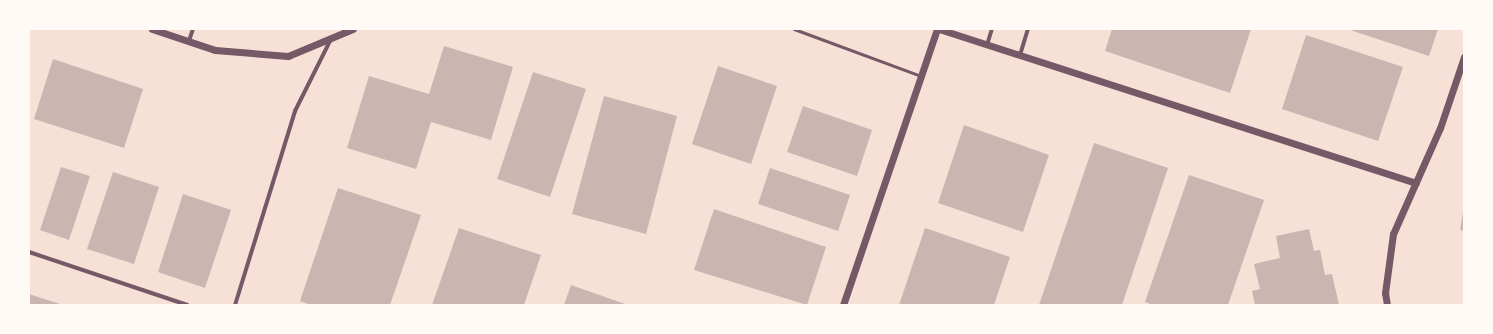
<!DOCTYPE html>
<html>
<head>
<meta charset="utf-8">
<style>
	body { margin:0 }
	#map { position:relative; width:1493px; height:334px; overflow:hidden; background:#f7e1d7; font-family:Helvetica,sans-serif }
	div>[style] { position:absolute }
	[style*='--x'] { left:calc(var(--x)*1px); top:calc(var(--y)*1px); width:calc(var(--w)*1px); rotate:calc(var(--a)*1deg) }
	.building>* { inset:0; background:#ccb4b1 }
	.service>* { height:3px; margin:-1.5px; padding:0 1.5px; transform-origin:1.5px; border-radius:1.5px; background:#755966 }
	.minor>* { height:4px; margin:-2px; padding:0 2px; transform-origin:2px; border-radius:2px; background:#755966 }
	.tertiary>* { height:7px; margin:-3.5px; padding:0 3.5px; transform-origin:3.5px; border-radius:3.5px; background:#755966 }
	span { translate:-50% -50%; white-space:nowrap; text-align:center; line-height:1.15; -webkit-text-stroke:4px #fffaf5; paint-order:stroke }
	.frame { position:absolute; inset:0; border:30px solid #fffaf5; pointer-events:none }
</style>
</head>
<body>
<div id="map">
	<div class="building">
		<div style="clip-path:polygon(1112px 29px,1251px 29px,1230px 93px,1105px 51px)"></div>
		<div style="clip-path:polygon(1347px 29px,1438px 29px,1429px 56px)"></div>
		<div style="clip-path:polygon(1306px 35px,1403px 67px,1378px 141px,1282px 109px)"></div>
		<div style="clip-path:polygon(444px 46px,513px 67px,491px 140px,431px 122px,416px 169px,347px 148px,369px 76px,429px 94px)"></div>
		<div style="clip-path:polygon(53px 59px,143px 89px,124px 148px,34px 119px)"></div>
		<div style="clip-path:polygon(718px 66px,777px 86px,751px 164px,692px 144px)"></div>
		<div style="clip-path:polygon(533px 72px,586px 89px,550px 197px,497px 179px)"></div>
		<div style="clip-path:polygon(604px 96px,677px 116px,646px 234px,572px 214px)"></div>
		<div style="clip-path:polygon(803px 106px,872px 130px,857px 176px,787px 152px)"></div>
		<div style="clip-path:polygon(964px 125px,1049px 155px,1023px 232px,938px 203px)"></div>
		<div style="clip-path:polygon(1094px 143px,1168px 168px,1122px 305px,1039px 305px)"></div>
		<div style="clip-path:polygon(61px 167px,90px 176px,69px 240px,40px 230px)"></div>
		<div style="clip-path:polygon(770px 168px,850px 195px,838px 231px,758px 204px)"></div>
		<div style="clip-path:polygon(113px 172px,159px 187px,134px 264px,87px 249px)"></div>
		<div style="clip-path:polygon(1189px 175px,1264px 200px,1228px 305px,1153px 305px,1145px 302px)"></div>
		<div style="clip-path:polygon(338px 188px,421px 215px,390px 305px,311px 305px,300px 301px)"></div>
		<div style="clip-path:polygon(183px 194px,231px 210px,205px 288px,158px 272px)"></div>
		<div style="clip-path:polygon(714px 209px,826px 247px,807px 305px,694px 270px)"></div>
		<div style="clip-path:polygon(1463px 212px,1464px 212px,1464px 231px,1460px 230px)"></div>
		<div style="clip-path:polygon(459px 228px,541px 255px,524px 305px,432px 305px)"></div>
		<div style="clip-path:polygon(925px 228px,1010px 257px,994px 305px,899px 305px)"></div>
		<div style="clip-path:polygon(1309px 229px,1314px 251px,1320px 250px,1325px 275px,1332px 274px,1339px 305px,1255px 305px,1252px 291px,1260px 289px,1254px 264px,1280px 258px,1276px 236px)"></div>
		<div style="clip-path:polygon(571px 285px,628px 305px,564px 305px)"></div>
		<div style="clip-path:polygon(29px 294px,63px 305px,29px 305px)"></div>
	</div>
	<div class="service">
		<div style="--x:794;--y:29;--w:135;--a:20.3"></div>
	</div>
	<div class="minor">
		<div style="--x:189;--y:41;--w:13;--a:-72"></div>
		<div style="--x:987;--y:45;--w:17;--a:-73"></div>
		<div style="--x:1020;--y:55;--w:27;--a:-73"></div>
		<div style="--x:29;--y:252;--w:167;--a:18.5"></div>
		<div style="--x:235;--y:305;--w:203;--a:-72.8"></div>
		<div style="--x:295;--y:111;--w:80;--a:-63.4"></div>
	</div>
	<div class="tertiary">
		<div style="--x:152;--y:29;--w:66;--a:18.4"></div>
		<div style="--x:215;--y:50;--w:73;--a:4.7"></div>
		<div style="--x:288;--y:56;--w:70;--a:-22.6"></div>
		<div style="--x:939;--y:29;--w:501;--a:17.89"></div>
		<div style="--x:843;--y:305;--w:292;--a:-71.2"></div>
		<div style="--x:1387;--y:305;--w:12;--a:-99"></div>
		<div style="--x:1385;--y:293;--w:60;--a:-82.3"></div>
		<div style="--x:1393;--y:234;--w:116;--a:-66.1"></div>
		<div style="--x:1440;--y:128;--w:75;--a:-71.3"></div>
	</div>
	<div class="frame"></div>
</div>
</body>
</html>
